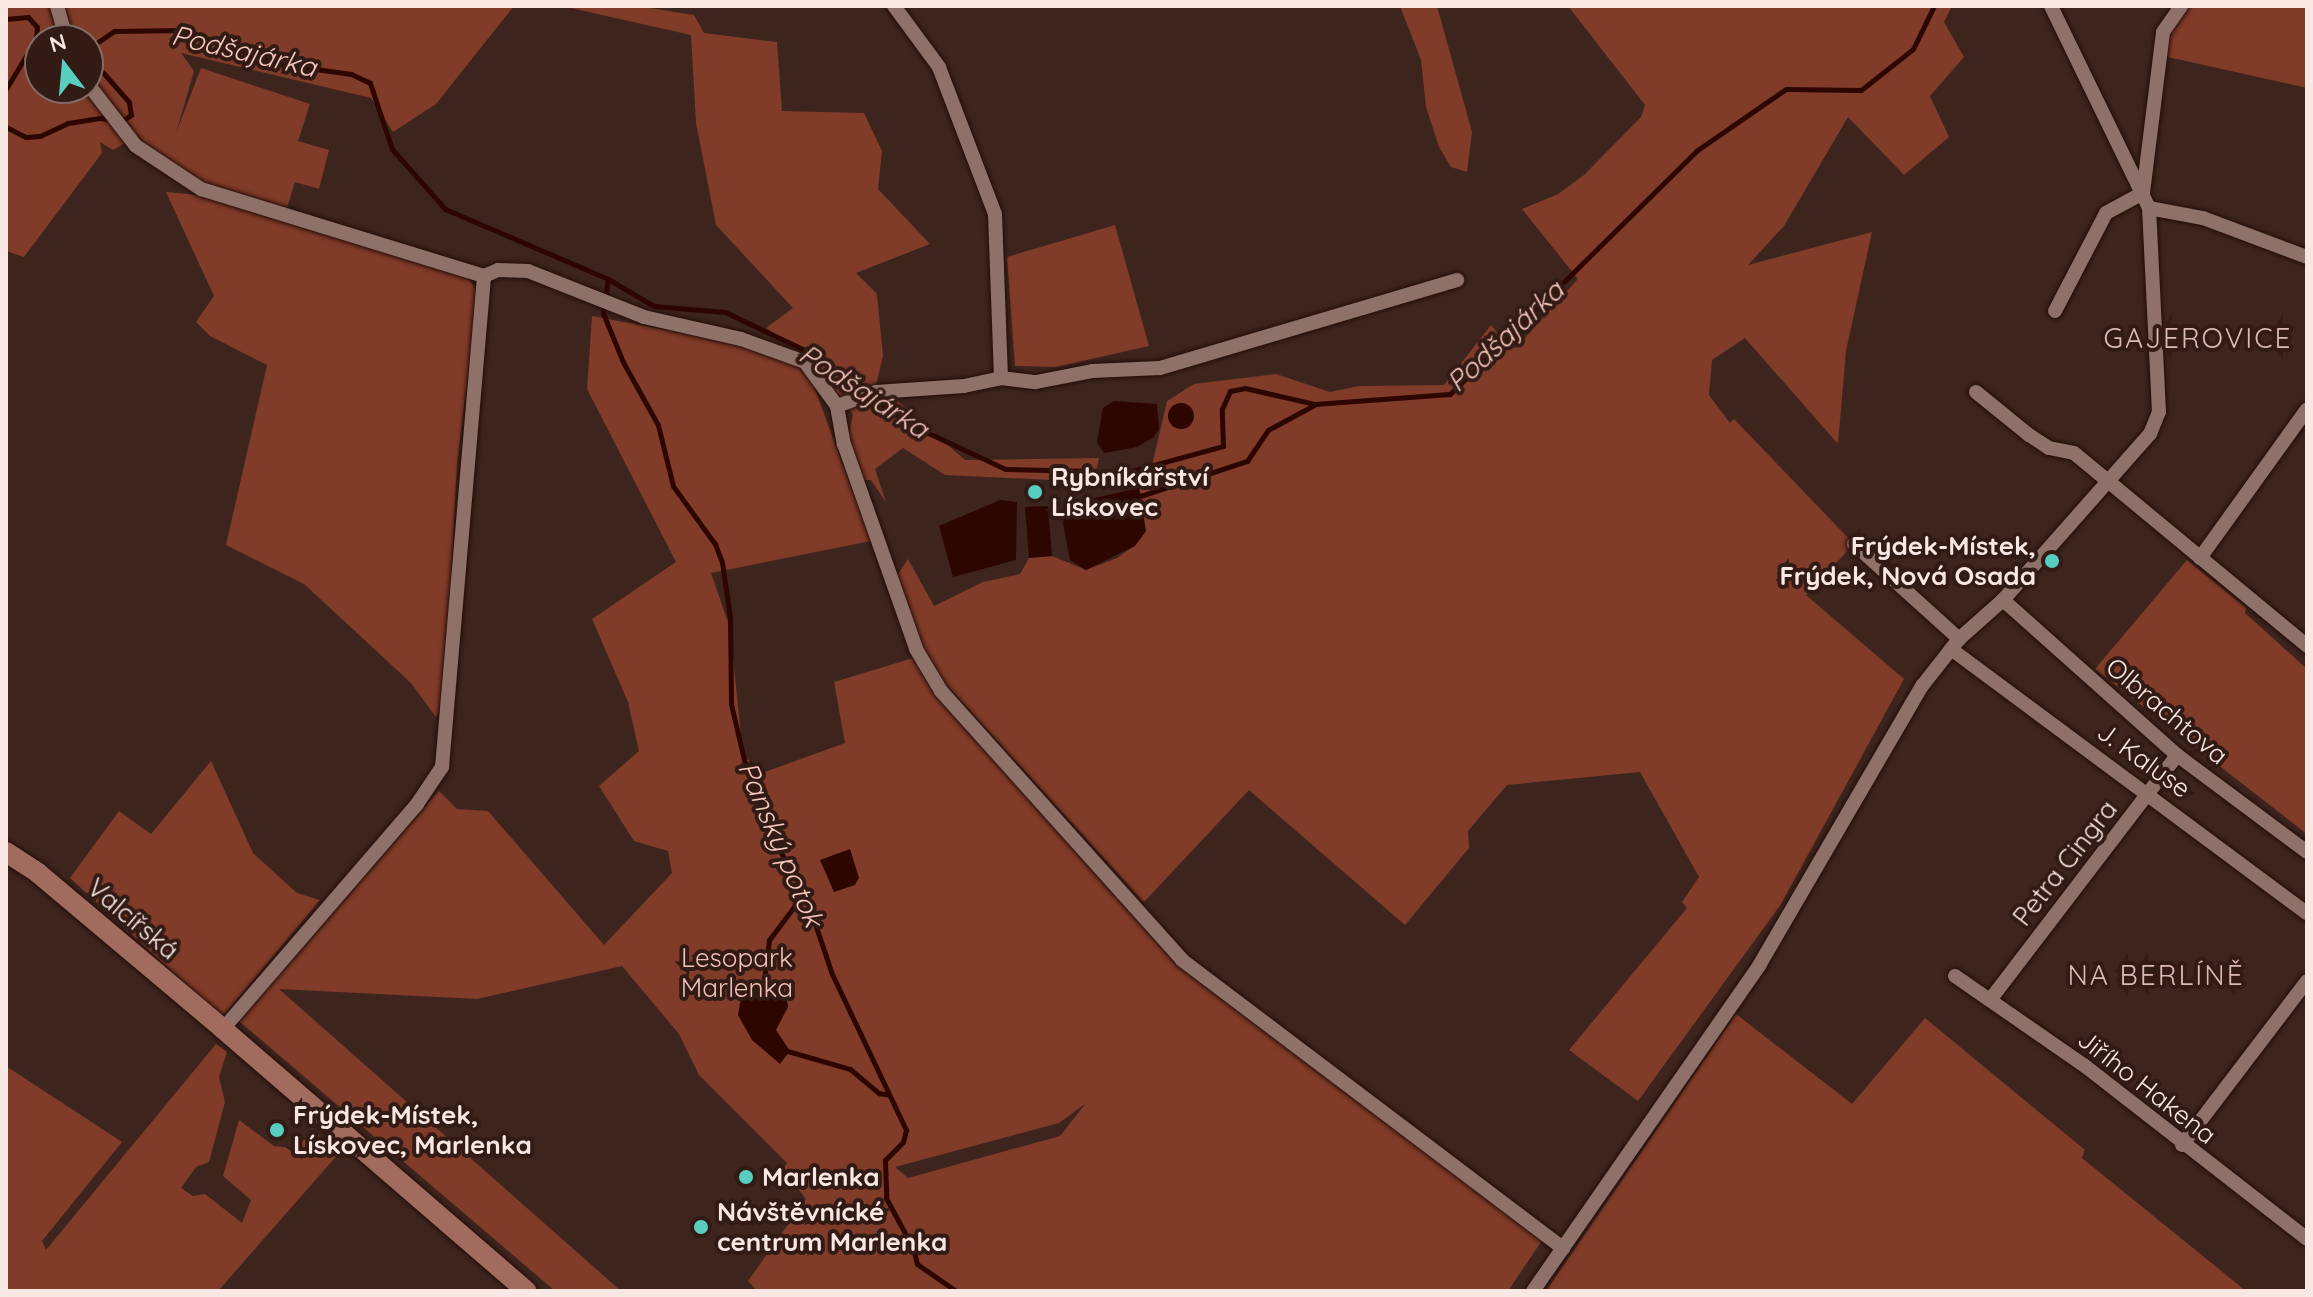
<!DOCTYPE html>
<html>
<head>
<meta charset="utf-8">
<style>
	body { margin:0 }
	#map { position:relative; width:2313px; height:1297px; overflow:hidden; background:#3d251e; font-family:Quicksand,sans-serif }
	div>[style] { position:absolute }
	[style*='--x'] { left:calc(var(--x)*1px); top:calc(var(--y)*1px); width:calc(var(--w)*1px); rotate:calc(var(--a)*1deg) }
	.green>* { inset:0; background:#813b29 }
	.water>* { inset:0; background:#2d0600 }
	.round { border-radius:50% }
	.stream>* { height:5px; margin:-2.5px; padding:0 2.5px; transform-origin:2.5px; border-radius:2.5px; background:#2d0600 }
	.roads { filter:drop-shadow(0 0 2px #230d08) drop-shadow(0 0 2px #230d08) }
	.minor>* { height:14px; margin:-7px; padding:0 7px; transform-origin:7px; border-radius:7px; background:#8e7169 }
	.secondary>* { height:20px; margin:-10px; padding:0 10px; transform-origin:10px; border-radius:10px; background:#a16c5e }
	.dots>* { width:22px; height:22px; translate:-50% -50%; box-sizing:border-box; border:4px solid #321b15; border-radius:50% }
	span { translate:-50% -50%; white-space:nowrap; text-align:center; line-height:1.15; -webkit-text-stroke:8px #321b15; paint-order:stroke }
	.poi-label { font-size:26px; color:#f8e7e3; font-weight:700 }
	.left { translate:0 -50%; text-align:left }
	.right { translate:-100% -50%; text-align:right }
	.street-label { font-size:26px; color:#f8e7e3 }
	.park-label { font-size:26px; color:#f0c1b5 }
	.water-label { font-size:28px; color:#f6c7bb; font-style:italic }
	.neighbourhood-label { font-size:28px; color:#dbbab2; letter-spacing:2px }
	.frame { position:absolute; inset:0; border:8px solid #f8e7e3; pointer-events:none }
	.north { position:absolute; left:24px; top:24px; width:80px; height:80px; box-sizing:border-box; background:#321b15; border:2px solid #816d67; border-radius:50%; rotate:344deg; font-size:22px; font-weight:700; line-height:32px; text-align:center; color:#f8e7e3 }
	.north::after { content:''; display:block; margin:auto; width:28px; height:36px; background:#58cec1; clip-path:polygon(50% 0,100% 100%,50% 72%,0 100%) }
</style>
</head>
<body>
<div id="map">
	<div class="green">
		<div style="clip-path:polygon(evenodd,6px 6px,514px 6px,436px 104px,393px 132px,371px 98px,181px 53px,194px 71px,176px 133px,201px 68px,310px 104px,298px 141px,329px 150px,319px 189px,295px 182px,286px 211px,211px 187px,155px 156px,138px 135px,113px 150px,100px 142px,102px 153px,24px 257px,6px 251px,6px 6px,40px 40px,88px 40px,88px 88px,40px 88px,40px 40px)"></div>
		<div style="clip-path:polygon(562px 6px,637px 6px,694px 15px,704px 33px,777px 42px,782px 111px,864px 113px,882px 151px,878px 189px,930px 244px,856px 273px,877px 294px,883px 356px,874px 394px,894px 398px,965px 460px,1099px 458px,1094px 482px,945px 475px,903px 448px,875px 469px,886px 502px,871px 480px,862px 480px,848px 438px,853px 414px,806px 355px,766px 328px,793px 308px,716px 225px,696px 123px,691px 35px)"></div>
		<div style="clip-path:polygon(1400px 6px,1437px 6px,1472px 132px,1467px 172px,1451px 167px,1439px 147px,1426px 107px,1421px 60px)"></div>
		<div style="clip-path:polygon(1568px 6px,1952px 6px,1944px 22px,1964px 57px,1930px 96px,1949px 137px,1904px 175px,1848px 117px,1784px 226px,1748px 265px,1872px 232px,1846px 351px,1838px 444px,1745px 338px,1712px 360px,1709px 395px,1730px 423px,1734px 419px,1854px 544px,1806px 595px,1904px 679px,1781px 904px,1638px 1101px,1569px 1050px,1687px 908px,1682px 902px,1699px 877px,1640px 772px,1507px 785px,1468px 831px,1469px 848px,1405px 925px,1249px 790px,1144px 902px,934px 671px,916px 639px,896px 577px,908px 559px,934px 606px,983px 582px,1020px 574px,1029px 558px,1052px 556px,1086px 570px,1117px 558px,1134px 546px,1145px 512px,1139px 488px,1151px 470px,1167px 401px,1194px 384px,1276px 374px,1330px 392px,1359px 386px,1444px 385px,1491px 325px,1507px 345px,1516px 348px,1578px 279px,1522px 209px,1558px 194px,1584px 175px,1641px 117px,1645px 105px)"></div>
		<div style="clip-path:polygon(2183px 6px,2307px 6px,2307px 88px,2159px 55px)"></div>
		<div style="clip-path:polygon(166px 192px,198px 195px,467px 277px,478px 293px,457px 463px,445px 696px,436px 717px,411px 683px,304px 584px,226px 545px,267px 365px,210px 336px,196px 322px,214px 296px)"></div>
		<div style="clip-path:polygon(1115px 225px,1149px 346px,1056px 367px,1015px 366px,1007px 257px)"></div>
		<div style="clip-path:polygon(evenodd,592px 316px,746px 345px,789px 359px,809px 373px,871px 541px,711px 573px,730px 628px,743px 755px,762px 773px,845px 743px,834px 682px,913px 658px,942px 700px,1180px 968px,1543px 1239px,1508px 1291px,757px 1291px,748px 1281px,806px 1199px,783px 1169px,787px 1163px,699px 1075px,679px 1034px,622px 966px,477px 999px,279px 989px,621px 1291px,555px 1291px,239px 1021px,439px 791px,457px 809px,488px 811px,604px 945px,672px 873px,668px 851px,634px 841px,599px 786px,639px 751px,628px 702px,592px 619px,676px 562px,587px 389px,592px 316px,1086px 1103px,1060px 1136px,908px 1178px,895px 1167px,1059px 1123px,1086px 1103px)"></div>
		<div style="clip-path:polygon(2187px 560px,2246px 608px,2245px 613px,2307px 669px,2307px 834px,2095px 669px)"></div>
		<div style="clip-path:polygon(211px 761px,253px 853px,297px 893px,320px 900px,222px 1017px,70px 878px,119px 811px,151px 834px)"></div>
		<div style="clip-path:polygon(1736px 1014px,1852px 1104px,1925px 1018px,2085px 1150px,2082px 1158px,2246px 1291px,1546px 1291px)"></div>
		<div style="clip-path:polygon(216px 1044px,227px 1052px,219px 1077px,225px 1102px,209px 1162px,196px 1167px,181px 1188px,193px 1196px,205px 1194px,242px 1223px,251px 1200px,223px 1176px,239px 1120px,274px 1146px,292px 1148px,316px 1133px,340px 1152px,218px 1291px,6px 1291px,6px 1066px,122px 1142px,42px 1241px,46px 1250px)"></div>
	</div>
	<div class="water">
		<div style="clip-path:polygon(1114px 401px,1157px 404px,1159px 429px,1154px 437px,1137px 447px,1104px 453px,1097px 442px,1103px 408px)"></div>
		<div class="round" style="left:1168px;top:403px;width:26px;height:26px"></div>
		<div style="clip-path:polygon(1139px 488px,1146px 531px,1135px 546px,1086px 570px,1070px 560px,1063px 523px,1068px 504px)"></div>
		<div style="clip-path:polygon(1000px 500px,1017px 502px,1016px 560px,953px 577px,939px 526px)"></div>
		<div style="clip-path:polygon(1048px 506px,1052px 556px,1029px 558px,1025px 507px)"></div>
		<div style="clip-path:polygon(850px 849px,859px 878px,855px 885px,834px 892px,820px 860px)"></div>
		<div style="clip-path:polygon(764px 984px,787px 1000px,788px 1007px,776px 1030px,790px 1051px,780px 1064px,752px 1040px,738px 1015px,742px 992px)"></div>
	</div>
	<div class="stream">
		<div style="--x:6;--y:19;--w:22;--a:-5"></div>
		<div style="--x:28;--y:17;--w:13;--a:48"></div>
		<div style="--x:37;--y:27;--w:12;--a:95"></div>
		<div style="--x:36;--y:39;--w:58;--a:121"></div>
		<div style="--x:6;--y:127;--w:22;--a:27"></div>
		<div style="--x:26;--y:137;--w:14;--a:-4"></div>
		<div style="--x:40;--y:136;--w:31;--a:-25"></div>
		<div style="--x:68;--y:123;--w:32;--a:-9"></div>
		<div style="--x:100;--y:118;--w:22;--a:8"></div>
		<div style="--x:122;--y:121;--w:11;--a:-34"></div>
		<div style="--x:131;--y:115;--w:13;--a:-99"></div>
		<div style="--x:129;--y:102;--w:45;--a:-131.4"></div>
		<div style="--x:99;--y:68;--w:23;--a:-108"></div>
		<div style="--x:92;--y:46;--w:27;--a:-34"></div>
		<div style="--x:114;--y:31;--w:69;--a:-0.8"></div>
		<div style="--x:183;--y:30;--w:102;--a:19.5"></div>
		<div style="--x:279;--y:64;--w:73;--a:7.9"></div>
		<div style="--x:351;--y:74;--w:21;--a:25"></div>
		<div style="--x:370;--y:83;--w:70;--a:71.6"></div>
		<div style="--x:392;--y:149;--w:80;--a:48.5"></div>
		<div style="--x:445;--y:209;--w:177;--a:23.2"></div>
		<div style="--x:608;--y:279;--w:53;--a:30.4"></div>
		<div style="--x:654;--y:306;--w:71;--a:4.8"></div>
		<div style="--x:725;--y:312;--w:98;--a:25.5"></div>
		<div style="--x:813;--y:354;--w:117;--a:36.3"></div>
		<div style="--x:907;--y:423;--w:108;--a:25.1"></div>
		<div style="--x:1005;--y:469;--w:87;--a:1.3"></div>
		<div style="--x:1092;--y:471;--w:16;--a:27"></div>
		<div style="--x:1106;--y:478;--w:121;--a:-15.3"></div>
		<div style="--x:1223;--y:446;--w:37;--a:-92"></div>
		<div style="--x:1222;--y:409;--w:20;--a:-66"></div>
		<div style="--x:1230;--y:391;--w:15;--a:-11"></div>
		<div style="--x:1245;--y:388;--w:72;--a:12.9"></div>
		<div style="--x:1315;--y:404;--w:135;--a:-4.2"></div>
		<div style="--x:1450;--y:394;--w:346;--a:-44.6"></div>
		<div style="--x:1696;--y:151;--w:109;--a:-34.6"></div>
		<div style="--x:1786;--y:89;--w:75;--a:0.8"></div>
		<div style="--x:1861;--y:90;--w:66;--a:-38.3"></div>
		<div style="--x:1913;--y:49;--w:48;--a:-64"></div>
		<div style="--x:608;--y:279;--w:34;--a:98"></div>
		<div style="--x:603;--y:313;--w:53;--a:67.8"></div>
		<div style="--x:623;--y:362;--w:72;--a:60.9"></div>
		<div style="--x:658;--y:425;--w:63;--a:76.2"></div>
		<div style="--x:673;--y:486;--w:72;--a:54.1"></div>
		<div style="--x:715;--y:544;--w:19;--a:69"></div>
		<div style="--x:722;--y:562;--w:57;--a:81.9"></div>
		<div style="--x:730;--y:618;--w:86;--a:89.3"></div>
		<div style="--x:731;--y:704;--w:57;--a:76.9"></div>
		<div style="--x:744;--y:760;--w:84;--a:69.8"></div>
		<div style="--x:773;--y:839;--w:64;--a:59.8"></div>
		<div style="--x:805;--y:894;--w:84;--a:71.4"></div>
		<div style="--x:832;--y:974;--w:173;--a:64.6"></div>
		<div style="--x:906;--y:1130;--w:12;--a:104"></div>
		<div style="--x:903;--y:1142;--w:25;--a:135"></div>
		<div style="--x:885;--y:1160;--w:38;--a:88"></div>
		<div style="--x:886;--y:1198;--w:57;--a:61.6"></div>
		<div style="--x:913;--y:1248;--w:16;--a:76"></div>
		<div style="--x:917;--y:1264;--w:47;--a:34.7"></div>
		<div style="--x:1137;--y:497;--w:116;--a:-18.1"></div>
		<div style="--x:1247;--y:461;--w:37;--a:-56"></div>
		<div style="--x:1268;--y:430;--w:52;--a:-28.5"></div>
		<div style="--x:763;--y:988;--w:48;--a:-82.9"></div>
		<div style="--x:769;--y:940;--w:45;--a:-53.1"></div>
		<div style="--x:796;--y:904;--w:9;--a:-18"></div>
		<div style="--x:784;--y:1050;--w:69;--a:16.1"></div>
		<div style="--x:850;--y:1069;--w:38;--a:40"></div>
		<div style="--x:879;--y:1093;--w:10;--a:11"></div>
	</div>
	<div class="roads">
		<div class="minor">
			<div style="--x:57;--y:6;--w:35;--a:74"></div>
			<div style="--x:88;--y:84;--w:78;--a:52.3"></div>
			<div style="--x:136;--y:146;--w:78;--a:33.5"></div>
			<div style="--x:201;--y:189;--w:296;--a:17.1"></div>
			<div style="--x:484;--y:276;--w:15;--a:-23"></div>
			<div style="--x:498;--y:270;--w:30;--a:2"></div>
			<div style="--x:528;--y:271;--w:125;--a:21.6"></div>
			<div style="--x:644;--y:317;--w:99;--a:12.8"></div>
			<div style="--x:741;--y:339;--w:68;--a:19.8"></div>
			<div style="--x:805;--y:362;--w:54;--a:54"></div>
			<div style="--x:837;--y:406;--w:39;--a:80"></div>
			<div style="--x:844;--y:444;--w:217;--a:70.6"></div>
			<div style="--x:916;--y:649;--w:49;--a:59.2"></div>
			<div style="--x:941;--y:691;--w:361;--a:48.1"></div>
			<div style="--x:1182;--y:960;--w:478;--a:37.1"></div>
			<div style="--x:2149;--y:208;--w:55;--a:10.5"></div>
			<div style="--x:2203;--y:218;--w:111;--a:20.6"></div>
			<div style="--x:2055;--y:311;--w:110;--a:-62.5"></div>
			<div style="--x:2106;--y:213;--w:42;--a:-28.4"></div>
			<div style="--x:2143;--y:193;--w:162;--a:-82.9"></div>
			<div style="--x:2163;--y:32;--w:32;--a:-55"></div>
			<div style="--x:1001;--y:378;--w:35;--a:7"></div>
			<div style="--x:1036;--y:382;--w:57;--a:-11.1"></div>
			<div style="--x:1092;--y:371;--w:68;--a:-2.5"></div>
			<div style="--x:1160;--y:368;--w:310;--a:-16.5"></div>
			<div style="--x:1976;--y:392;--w:68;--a:39.1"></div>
			<div style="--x:2029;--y:435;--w:24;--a:33"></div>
			<div style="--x:2049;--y:448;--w:25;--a:11"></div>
			<div style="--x:2074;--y:453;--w:303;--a:39.6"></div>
			<div style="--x:837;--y:406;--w:41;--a:-19.7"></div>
			<div style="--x:876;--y:392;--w:88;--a:-3.9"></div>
			<div style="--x:964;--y:386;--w:38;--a:-12"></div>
			<div style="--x:1001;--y:378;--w:164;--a:-92.1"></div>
			<div style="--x:995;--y:214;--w:157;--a:-110.9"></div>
			<div style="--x:939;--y:67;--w:76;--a:-126.4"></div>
			<div style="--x:1854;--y:544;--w:142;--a:42.1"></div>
			<div style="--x:2200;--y:558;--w:183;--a:-54.3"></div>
			<div style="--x:2003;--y:600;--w:233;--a:41.7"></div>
			<div style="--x:2177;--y:755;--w:162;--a:36.7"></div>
			<div style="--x:1951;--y:649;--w:443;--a:36.6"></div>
			<div style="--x:1955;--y:976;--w:158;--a:34.7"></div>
			<div style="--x:2085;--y:1066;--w:281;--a:37.9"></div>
			<div style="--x:1990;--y:1000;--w:308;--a:-52.6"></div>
			<div style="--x:223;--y:1029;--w:297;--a:-49.2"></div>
			<div style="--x:417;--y:804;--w:45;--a:-56"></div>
			<div style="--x:442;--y:767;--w:493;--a:-85.1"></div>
			<div style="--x:2182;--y:1145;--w:206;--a:-52.7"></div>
			<div style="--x:1533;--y:1291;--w:398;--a:-55.2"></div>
			<div style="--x:1760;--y:964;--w:322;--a:-59.8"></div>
			<div style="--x:1922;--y:686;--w:60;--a:-51.8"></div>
			<div style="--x:1959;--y:639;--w:59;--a:-41.6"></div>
			<div style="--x:2003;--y:600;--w:222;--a:-48.5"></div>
			<div style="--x:2150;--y:434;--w:24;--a:-68"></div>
			<div style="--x:2159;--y:412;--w:204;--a:-92.8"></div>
			<div style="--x:2149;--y:208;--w:225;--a:-115.9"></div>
		</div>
		<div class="secondary">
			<div style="--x:6;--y:852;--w:38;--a:33"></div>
			<div style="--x:38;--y:873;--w:242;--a:40.1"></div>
			<div style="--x:223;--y:1029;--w:401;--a:40.8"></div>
		</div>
	</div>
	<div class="dots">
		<div style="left:1035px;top:492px;background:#58cec1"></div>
		<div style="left:2052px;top:561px;background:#58cec1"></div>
		<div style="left:277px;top:1130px;background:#58cec1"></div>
		<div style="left:746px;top:1177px;background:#58cec1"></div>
		<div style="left:701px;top:1227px;background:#58cec1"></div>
	</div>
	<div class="poi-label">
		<span class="left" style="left:1051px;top:492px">Rybníkářství<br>Lískovec</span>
		<span class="right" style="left:2036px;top:561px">Frýdek-Místek,<br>Frýdek, Nová Osada</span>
		<span class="left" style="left:293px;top:1130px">Frýdek-Místek,<br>Lískovec, Marlenka</span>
		<span class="left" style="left:762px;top:1177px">Marlenka</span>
		<span class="left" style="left:717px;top:1227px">Návštěvnícké<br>centrum Marlenka</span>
	</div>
	<div class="street-label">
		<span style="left:2167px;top:711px;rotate:40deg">Olbrachtova</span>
		<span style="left:2144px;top:760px;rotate:36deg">J. Kaluse</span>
		<span style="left:2065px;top:863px;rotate:-52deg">Petra Cingra</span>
		<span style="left:133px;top:919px;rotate:40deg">Valcířská</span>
		<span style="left:2147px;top:1087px;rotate:38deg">Jiřího Hakena</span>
	</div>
	<div class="park-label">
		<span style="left:737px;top:973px">Lesopark<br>Marlenka</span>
	</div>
	<div class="water-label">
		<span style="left:244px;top:51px;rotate:13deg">Podšajárka</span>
		<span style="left:1505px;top:336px;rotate:-43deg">Podšajárka</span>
		<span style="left:864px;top:391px;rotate:33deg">Podšajárka</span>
		<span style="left:781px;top:844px;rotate:67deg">Panský potok</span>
	</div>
	<div class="neighbourhood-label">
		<span style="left:2198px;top:338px">GAJEROVICE</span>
		<span style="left:2156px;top:975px">NA BERLÍNĚ</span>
	</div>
	<div class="frame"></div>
	<div class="north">N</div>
</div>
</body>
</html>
